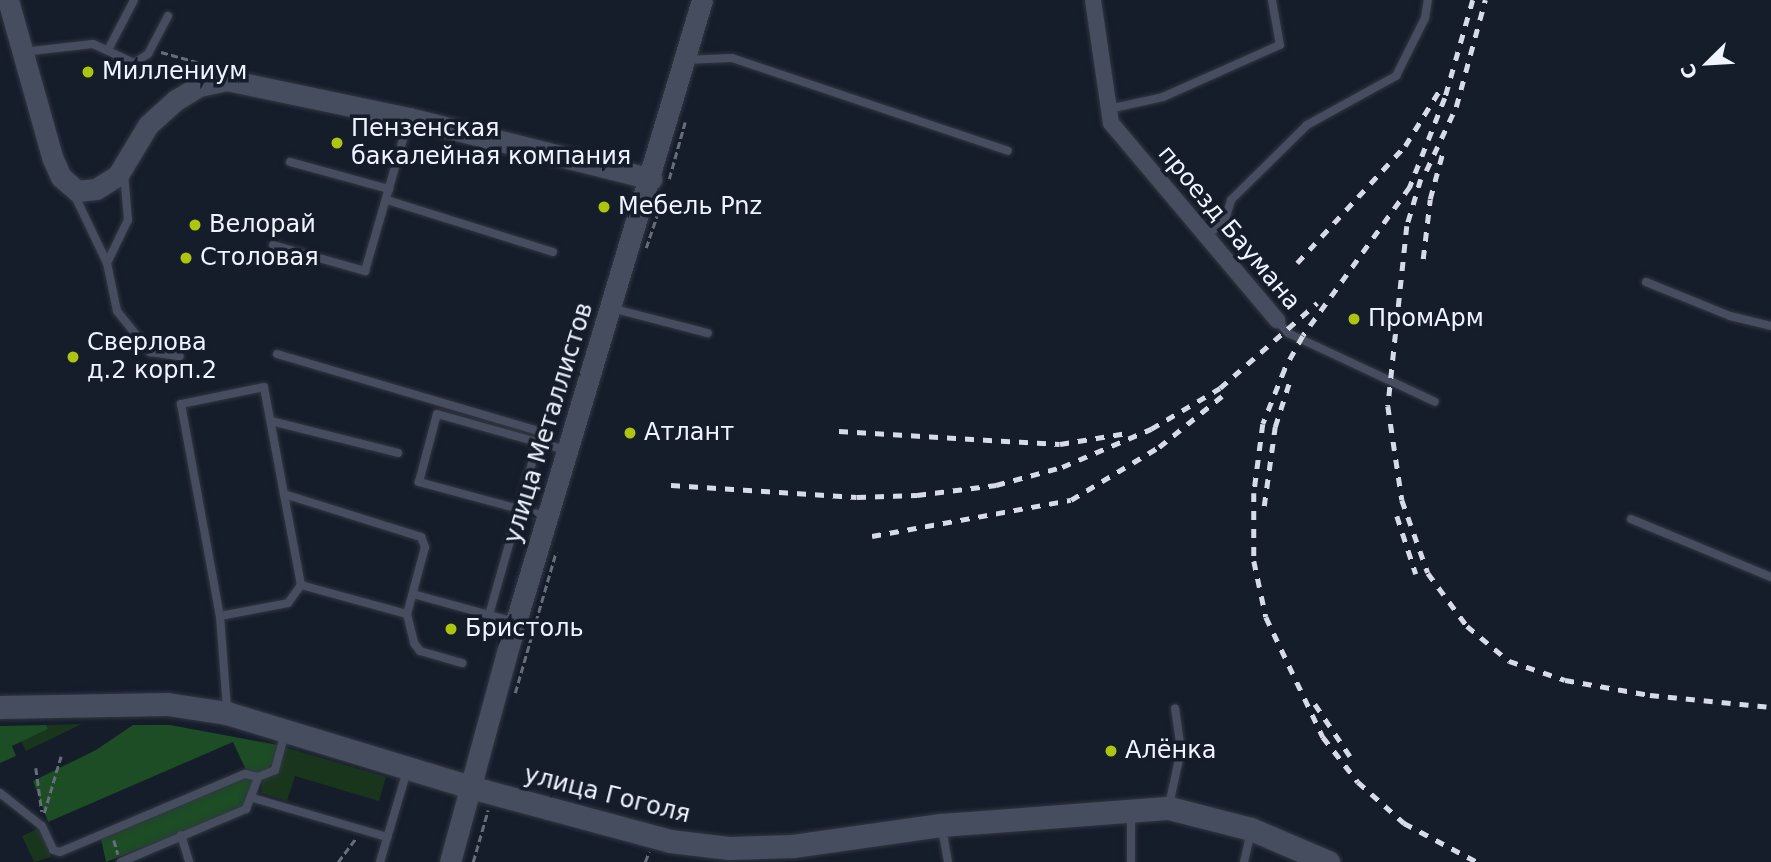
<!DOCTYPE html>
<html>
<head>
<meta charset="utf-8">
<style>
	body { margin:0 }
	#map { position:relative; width:1771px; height:862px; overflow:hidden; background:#151c2a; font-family:"DejaVu Sans",sans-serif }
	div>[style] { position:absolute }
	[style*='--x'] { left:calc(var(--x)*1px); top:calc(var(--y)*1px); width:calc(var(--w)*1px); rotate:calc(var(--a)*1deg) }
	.green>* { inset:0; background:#19361d }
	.forest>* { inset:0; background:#1c4d25 }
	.path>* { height:2.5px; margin-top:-1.25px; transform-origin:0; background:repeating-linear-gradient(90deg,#676d7a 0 7px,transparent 0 10.5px) }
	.roads { filter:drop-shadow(0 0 2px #323641) drop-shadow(0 0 2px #323641) }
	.service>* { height:8px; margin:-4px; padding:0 4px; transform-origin:4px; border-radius:4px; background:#464d5e }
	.minor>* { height:16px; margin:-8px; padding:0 8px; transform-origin:8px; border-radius:8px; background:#464d5e }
	.tertiary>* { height:21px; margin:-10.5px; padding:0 10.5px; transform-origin:10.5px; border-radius:10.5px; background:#464d5e }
	.secondary>* { height:23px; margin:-11.5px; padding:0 11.5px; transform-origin:11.5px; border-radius:11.5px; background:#464d5e }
	.rail>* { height:4.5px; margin-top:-2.25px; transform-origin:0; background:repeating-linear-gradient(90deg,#d7dbe7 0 9px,transparent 0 18px) }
	.dots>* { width:19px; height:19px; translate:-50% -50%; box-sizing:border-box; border:4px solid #151c2a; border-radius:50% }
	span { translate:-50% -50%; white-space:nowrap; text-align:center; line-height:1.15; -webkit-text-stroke:7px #151c2a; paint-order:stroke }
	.poi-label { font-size:24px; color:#f0f4ff }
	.left { translate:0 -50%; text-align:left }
	.street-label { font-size:24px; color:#f0f4ff }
	.north { position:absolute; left:1673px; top:28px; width:70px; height:70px; -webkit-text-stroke:5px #151c2a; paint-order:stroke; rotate:246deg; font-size:19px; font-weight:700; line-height:28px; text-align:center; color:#f0f4ff }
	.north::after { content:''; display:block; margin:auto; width:24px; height:32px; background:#f0f4ff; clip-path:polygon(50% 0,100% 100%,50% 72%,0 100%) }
</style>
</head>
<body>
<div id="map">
	<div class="green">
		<div style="clip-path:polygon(82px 724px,26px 751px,21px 741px,48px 729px,46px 725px)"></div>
		<div style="clip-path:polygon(284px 747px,386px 777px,379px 801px,295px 776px,287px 801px,261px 793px,263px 780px,277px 771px)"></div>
		<div style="clip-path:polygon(39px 828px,51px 857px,34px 862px,22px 836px)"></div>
	</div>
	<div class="forest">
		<div style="clip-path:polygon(46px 725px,48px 729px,12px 746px,16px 756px,0 763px,0 726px)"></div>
		<div style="clip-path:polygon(133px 725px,170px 725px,278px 745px,272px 766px,259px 774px,246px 770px,233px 742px,48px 822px,33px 781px,96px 750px)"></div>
		<div style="clip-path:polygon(245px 777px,256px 779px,242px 809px,106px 862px,101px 839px)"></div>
	</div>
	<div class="path">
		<div style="--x:161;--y:52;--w:49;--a:15.5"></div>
		<div style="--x:669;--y:179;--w:59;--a:-74.3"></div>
		<div style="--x:646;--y:248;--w:62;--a:-71.3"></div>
		<div style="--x:515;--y:693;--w:147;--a:-73.8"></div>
		<div style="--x:36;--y:768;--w:44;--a:82.2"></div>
		<div style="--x:44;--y:813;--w:59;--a:-73.4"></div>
		<div style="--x:114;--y:840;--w:15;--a:74"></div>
		<div style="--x:338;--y:862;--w:30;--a:-53"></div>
		<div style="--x:473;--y:862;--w:54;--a:-73.9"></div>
		<div style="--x:645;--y:862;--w:11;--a:-68"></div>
	</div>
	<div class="roads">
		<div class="service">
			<div style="--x:108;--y:50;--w:56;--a:-62.5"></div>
			<div style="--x:23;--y:52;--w:70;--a:-6.5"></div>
			<div style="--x:93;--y:44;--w:45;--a:24.9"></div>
			<div style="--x:134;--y:63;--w:17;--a:-33"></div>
			<div style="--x:148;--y:54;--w:43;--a:-62.2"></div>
			<div style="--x:685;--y:60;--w:47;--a:-2.4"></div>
			<div style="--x:732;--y:58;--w:291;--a:18.6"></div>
			<div style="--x:1109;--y:109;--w:55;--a:-12.5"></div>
			<div style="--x:1163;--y:97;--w:128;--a:-24"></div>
			<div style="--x:1280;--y:45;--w:46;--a:-100.1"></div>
			<div style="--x:290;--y:162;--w:103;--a:15.3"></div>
			<div style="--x:73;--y:192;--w:79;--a:64.4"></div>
			<div style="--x:107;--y:263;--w:49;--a:78.2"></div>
			<div style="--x:117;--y:311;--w:53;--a:51.2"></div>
			<div style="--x:150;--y:352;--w:30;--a:8"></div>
			<div style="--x:387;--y:200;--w:174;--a:17.4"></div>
			<div style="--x:1207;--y:236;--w:24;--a:-42"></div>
			<div style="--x:1225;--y:220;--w:21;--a:-73"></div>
			<div style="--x:1231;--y:200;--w:107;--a:-44.6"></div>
			<div style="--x:1307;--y:125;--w:102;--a:-28.8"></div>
			<div style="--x:1396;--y:76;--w:65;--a:-63.4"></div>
			<div style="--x:1425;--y:18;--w:18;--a:-81"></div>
			<div style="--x:273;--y:245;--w:96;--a:15.8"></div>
			<div style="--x:365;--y:271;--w:158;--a:-73.9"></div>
			<div style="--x:107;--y:263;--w:48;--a:-64"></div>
			<div style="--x:128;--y:220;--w:47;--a:-94.9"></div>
			<div style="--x:1646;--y:282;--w:91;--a:22"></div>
			<div style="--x:1730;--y:316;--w:42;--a:13.7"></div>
			<div style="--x:611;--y:308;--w:100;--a:14.5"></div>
			<div style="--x:1277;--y:320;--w:17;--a:50"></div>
			<div style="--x:1288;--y:333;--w:162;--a:25.1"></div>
			<div style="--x:277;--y:354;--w:280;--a:16.4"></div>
			<div style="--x:271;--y:421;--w:131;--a:14.1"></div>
			<div style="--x:284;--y:494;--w:144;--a:17.4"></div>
			<div style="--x:421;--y:537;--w:11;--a:68"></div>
			<div style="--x:425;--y:547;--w:69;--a:105"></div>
			<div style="--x:407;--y:614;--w:30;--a:76"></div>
			<div style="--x:414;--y:643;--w:10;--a:53"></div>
			<div style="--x:420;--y:651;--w:44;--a:15.9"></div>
			<div style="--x:545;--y:516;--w:131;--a:-164.9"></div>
			<div style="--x:419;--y:482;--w:70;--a:-75.2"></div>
			<div style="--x:437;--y:414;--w:134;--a:15.6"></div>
			<div style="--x:1631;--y:519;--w:152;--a:22.5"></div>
			<div style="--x:301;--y:585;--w:110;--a:15.3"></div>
			<div style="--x:413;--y:594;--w:106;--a:15.4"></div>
			<div style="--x:489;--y:615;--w:180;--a:-74.2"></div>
			<div style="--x:220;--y:616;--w:69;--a:-10.8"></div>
			<div style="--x:288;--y:603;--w:22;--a:-54"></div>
			<div style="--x:301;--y:585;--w:201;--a:-100.6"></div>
			<div style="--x:264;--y:387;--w:85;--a:168.4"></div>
			<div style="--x:181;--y:404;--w:216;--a:79.6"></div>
			<div style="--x:220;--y:616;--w:94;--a:85.7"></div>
			<div style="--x:0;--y:793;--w:53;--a:38.2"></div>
			<div style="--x:42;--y:826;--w:26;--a:65"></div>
			<div style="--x:53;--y:850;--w:7;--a:16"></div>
			<div style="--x:60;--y:852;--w:201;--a:-22.9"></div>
			<div style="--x:245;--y:774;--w:13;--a:13"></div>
			<div style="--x:253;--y:798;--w:140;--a:16.2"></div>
			<div style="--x:1169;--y:805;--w:56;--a:-77.7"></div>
			<div style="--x:1181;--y:750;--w:42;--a:-98.1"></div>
			<div style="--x:942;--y:828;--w:35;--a:80"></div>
			<div style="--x:181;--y:835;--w:28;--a:73"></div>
			<div style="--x:121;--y:862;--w:136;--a:-23"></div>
			<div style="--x:246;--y:809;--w:34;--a:-69"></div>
			<div style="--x:258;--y:777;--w:18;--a:-22"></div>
			<div style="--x:275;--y:770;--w:39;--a:-75"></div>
			<div style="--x:380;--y:862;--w:95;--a:-73.5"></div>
			<div style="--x:1131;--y:862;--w:50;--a:-90"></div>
			<div style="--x:1244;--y:862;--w:32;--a:-77"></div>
		</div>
		<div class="minor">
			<div style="--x:1093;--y:0;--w:124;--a:81.7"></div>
			<div style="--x:1111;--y:123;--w:258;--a:49.9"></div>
		</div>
		<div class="tertiary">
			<div style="--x:8;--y:0;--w:163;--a:74.3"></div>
			<div style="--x:52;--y:157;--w:22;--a:66"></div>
			<div style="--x:61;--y:177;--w:21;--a:41"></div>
			<div style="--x:77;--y:191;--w:19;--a:-6"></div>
			<div style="--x:96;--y:189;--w:26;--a:-32"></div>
			<div style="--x:118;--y:175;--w:58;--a:-59"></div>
			<div style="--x:148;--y:125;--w:38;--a:-42"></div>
			<div style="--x:176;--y:100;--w:27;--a:-31"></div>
			<div style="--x:199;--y:86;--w:29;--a:-12"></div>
			<div style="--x:227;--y:80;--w:186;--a:11.8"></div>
			<div style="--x:409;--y:118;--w:250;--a:14.1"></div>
			<div style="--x:450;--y:862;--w:232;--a:-74.8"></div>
			<div style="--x:511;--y:638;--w:666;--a:-73.33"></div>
		</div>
		<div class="secondary">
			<div style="--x:0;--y:707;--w:167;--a:-1"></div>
			<div style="--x:167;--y:704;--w:61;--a:8.5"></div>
			<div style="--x:227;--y:713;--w:254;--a:16.9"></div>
			<div style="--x:470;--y:787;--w:207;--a:15.1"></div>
			<div style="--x:670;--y:841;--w:59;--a:6.8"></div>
			<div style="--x:729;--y:848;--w:64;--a:-1.8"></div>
			<div style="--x:793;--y:846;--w:149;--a:-8.1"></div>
			<div style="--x:941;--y:825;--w:229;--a:-4.3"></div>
			<div style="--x:1169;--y:808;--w:85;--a:14.4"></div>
			<div style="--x:1251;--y:829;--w:84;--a:23.2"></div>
		</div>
	</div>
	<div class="rail">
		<div style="--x:1473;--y:0;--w:102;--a:105.9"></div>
		<div style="--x:1445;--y:98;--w:96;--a:111.5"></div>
		<div style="--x:1410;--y:187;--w:183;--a:125.7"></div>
		<div style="--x:1303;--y:336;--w:38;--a:119"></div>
		<div style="--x:1285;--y:369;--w:59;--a:111.8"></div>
		<div style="--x:1263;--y:424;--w:70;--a:97.4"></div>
		<div style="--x:1254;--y:493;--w:68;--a:90"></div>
		<div style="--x:1254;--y:561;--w:57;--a:77.9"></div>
		<div style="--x:1266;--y:617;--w:133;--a:64.6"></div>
		<div style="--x:1323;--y:737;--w:57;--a:52.1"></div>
		<div style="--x:1358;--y:782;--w:62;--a:41.7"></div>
		<div style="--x:1404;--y:823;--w:83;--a:28.1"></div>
		<div style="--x:1426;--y:171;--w:71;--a:-64.9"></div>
		<div style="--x:1456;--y:107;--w:111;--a:-74.8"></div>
		<div style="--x:1421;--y:179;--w:49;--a:106.6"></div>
		<div style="--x:1407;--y:226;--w:181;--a:96"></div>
		<div style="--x:1388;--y:406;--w:95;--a:81.5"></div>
		<div style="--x:1402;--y:500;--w:77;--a:70.4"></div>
		<div style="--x:1428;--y:573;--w:66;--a:53.7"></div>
		<div style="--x:1467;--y:626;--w:55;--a:39.8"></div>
		<div style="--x:1509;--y:661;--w:59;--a:18.7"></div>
		<div style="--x:1565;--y:680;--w:86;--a:10"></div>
		<div style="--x:1650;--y:695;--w:122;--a:5.7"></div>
		<div style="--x:1423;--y:259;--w:60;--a:-83.3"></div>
		<div style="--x:1430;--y:199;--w:50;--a:-74.8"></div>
		<div style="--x:1297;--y:263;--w:159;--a:-47.3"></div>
		<div style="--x:1405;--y:146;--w:65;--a:-58.3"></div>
		<div style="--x:839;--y:431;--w:221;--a:3.4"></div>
		<div style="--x:1060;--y:444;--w:68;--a:-9.3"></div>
		<div style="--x:671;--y:485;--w:186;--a:3.7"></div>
		<div style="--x:857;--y:497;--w:60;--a:-1.9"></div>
		<div style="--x:917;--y:495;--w:80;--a:-7.2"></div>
		<div style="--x:996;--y:485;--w:68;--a:-15.3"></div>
		<div style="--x:1062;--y:467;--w:97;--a:-23.1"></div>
		<div style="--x:1151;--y:429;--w:80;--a:-30.7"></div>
		<div style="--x:1220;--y:388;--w:129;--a:-41.2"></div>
		<div style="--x:1264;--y:506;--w:80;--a:-82.1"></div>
		<div style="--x:1275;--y:427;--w:46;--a:-72.3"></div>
		<div style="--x:1397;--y:516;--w:61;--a:71.9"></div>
		<div style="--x:872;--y:536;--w:202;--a:-10.3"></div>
		<div style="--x:1071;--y:500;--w:103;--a:-31.1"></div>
		<div style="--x:1159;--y:447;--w:81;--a:-39"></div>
		<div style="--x:1315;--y:704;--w:63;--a:56.1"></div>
	</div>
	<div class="dots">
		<div style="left:88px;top:72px;background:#acc610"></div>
		<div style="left:337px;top:143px;background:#acc610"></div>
		<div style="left:604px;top:207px;background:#acc610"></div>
		<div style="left:195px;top:225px;background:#acc610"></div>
		<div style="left:186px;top:258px;background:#acc610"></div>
		<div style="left:1354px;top:319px;background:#acc610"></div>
		<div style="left:73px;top:357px;background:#acc610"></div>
		<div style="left:630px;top:433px;background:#acc610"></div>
		<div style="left:451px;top:629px;background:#acc610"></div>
		<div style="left:1111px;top:751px;background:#acc610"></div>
	</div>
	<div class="poi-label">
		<span class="left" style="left:102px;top:72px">Миллениум</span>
		<span class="left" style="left:351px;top:143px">Пензенская<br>бакалейная компания</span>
		<span class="left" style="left:618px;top:207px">Мебель Pnz</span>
		<span class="left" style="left:209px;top:225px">Велорай</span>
		<span class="left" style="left:200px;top:258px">Столовая</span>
		<span class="left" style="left:1368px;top:319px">ПромАрм</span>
		<span class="left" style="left:87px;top:357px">Сверлова<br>д.2 корп.2</span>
		<span class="left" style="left:644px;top:433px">Атлант</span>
		<span class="left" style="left:465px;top:629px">Бристоль</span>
		<span class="left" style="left:1125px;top:751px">Алёнка</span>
	</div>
	<div class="street-label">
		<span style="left:1229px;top:228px;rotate:50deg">проезд Баумана</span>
		<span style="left:549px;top:423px;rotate:-73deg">улица Металлистов</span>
		<span style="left:607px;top:795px;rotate:14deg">улица Гоголя</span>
	</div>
	<div class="north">С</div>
</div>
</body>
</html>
